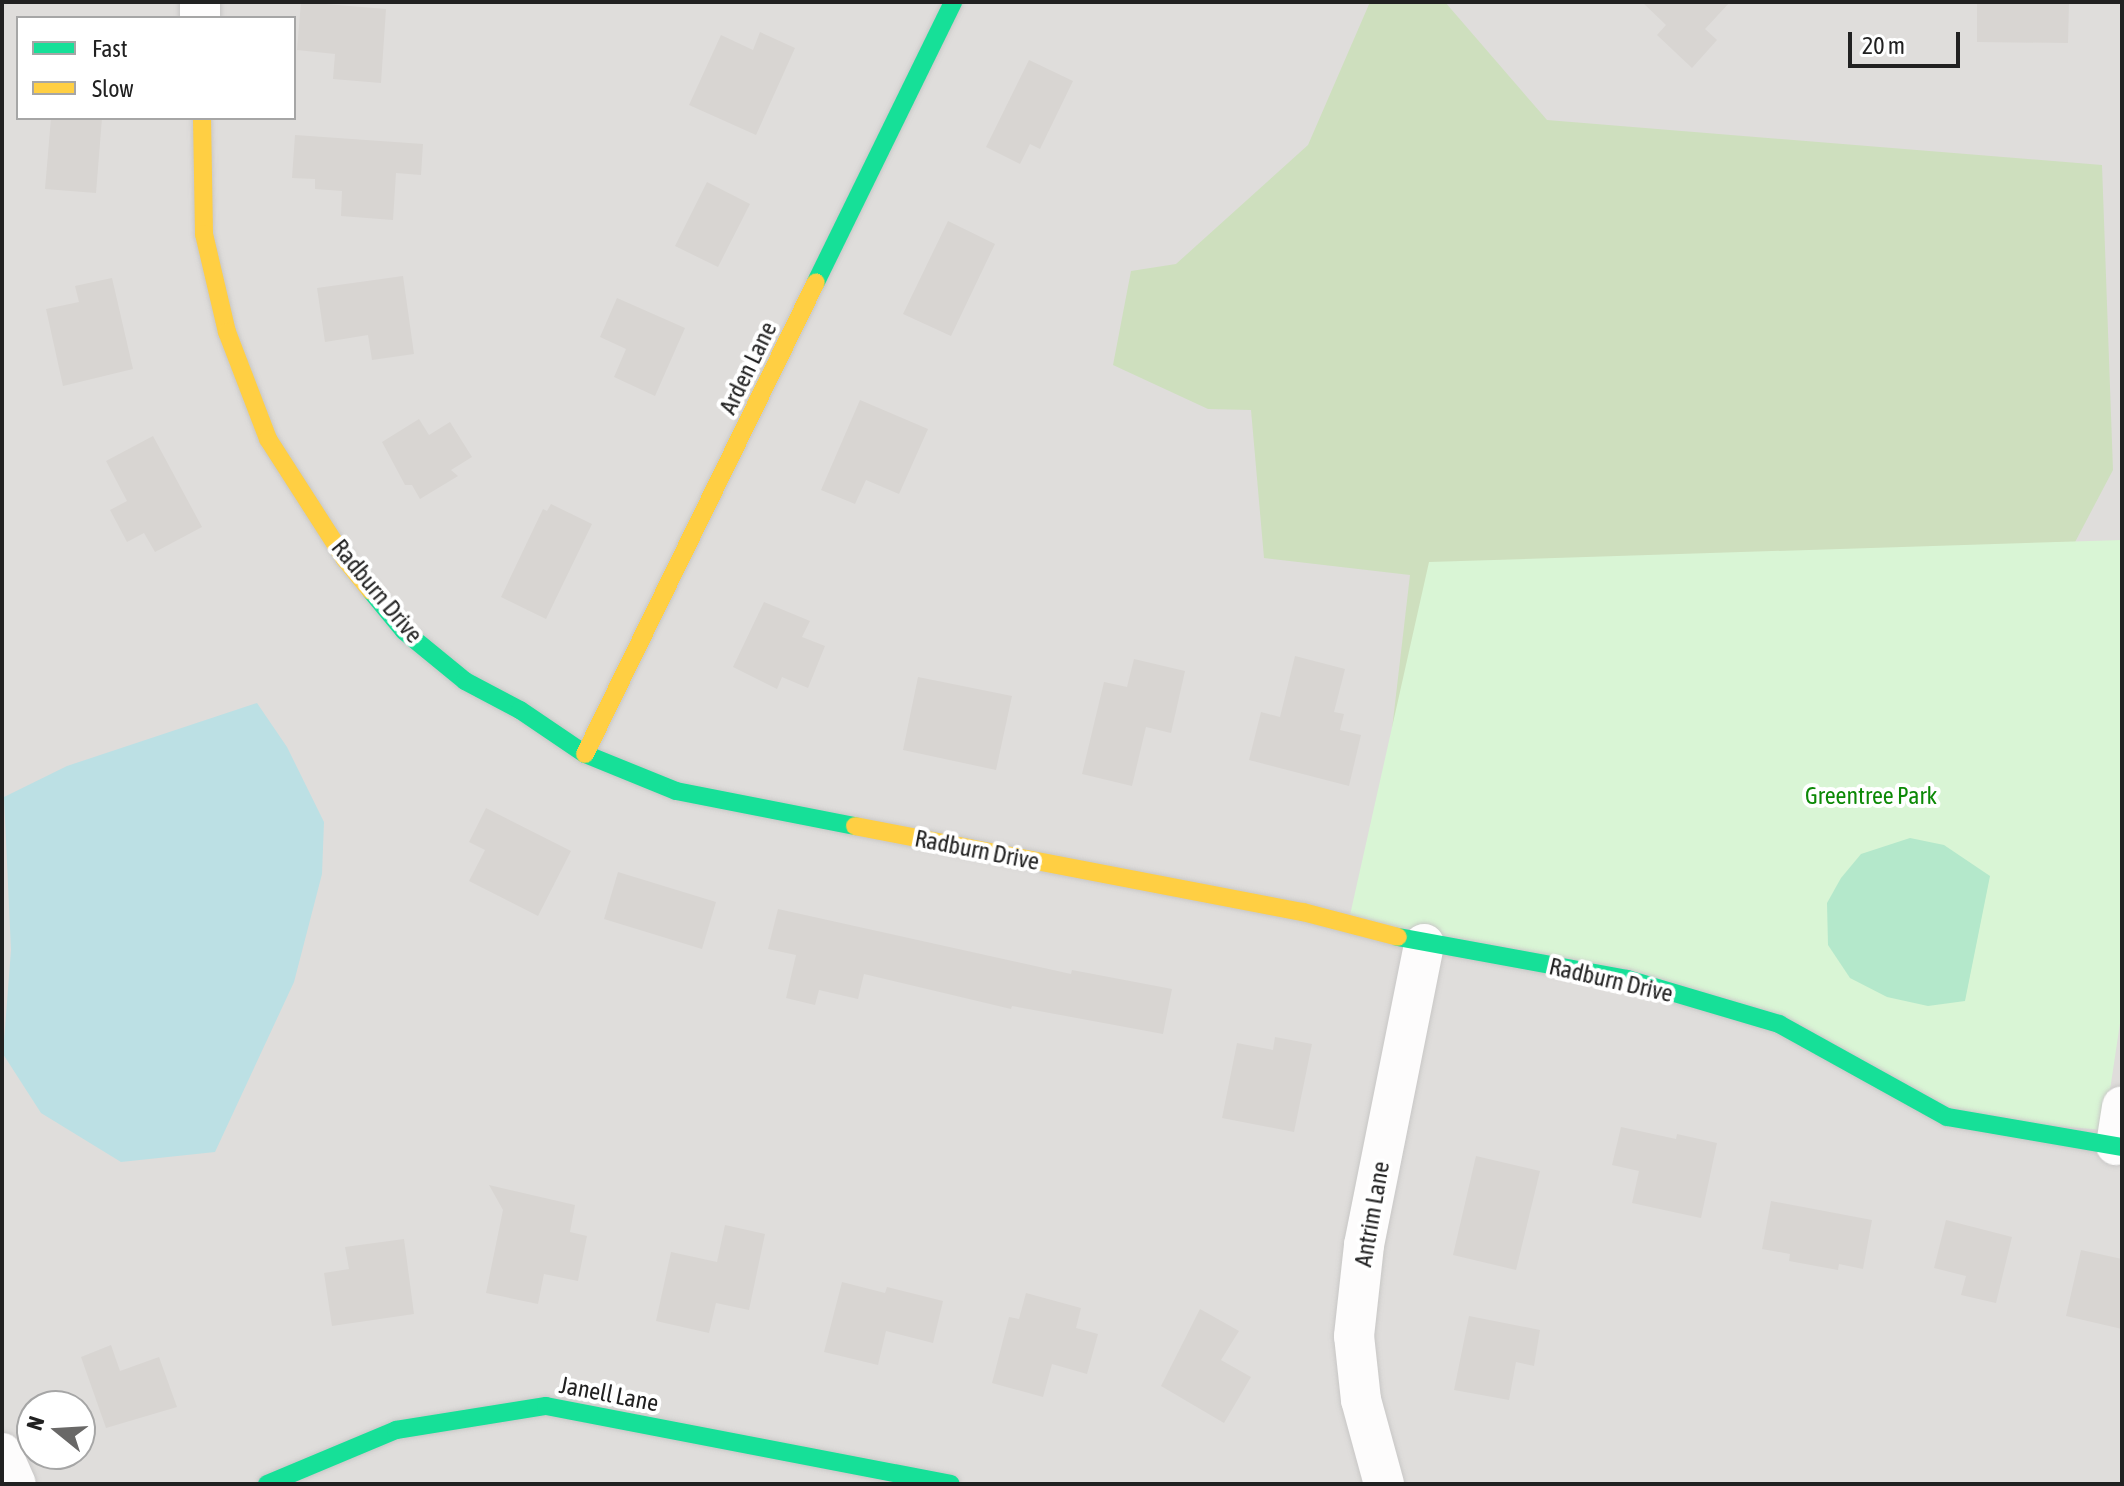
<!DOCTYPE html>
<html>
<head>
<meta charset="utf-8">
<style>
	body { margin:0 }
	#map { position:relative; width:2124px; height:1486px; overflow:hidden; background:#f0edea; font-family:"Asap Condensed",sans-serif }
	div>[style] { position:absolute }
	[style*='--x'] { left:calc(var(--x)*1px); top:calc(var(--y)*1px); width:calc(var(--w)*1px); rotate:calc(var(--a)*1deg) }
	.residential>* { inset:0; background:#dfdddb }
	.forest>* { inset:0; background:#cedfbe }
	.park>* { inset:0; background:#d9f5d5 }
	.pitch>* { inset:0; background:#b4e8cb }
	.water>* { inset:0; background:#bce0e4 }
	.building>* { inset:0; background:#d8d5d2 }
	.roads { filter:drop-shadow(0 0 2px #c8c7c6) drop-shadow(0 0 2px #c8c7c6) }
	.street>* { height:40px; margin:-20px; padding:0 20px; transform-origin:20px; border-radius:20px; background:#fdfcfc }
	.fast>* { height:18px; margin:-9px; padding:0 9px; transform-origin:9px; border-radius:9px; background:#16e098 }
	.slow>* { height:18px; margin:-9px; padding:0 9px; transform-origin:9px; border-radius:9px; background:#ffcf43 }
	span { translate:-50% -50%; white-space:nowrap; text-align:center; line-height:1.15; -webkit-text-stroke:8px #fff; paint-order:stroke }
	.street-label { font-size:24px; color:#212121 }
	.park-label { font-size:24px; color:#0c8906 }
	.frame { position:absolute; inset:0; border:4px solid #212121; pointer-events:none }
	.legend { position:absolute; left:16px; top:16px; width:280px; height:104px; box-sizing:border-box; background:#fff; border:2px solid #a6a6a6; margin:0; padding:10px 14px; list-style:none; font-size:24px; color:#212121 }
	.legend li { display:flex; align-items:center; gap:16px; height:40px }
	.legend b { width:40px; border:2px solid #a6a6a6 }
	.north { position:absolute; left:16px; top:1390px; width:80px; height:80px; box-sizing:border-box; background:#fff; border:2px solid #a6a6a6; border-radius:50%; rotate:288deg; font-size:22px; font-weight:700; line-height:32px; text-align:center; color:#212121 }
	.north::after { content:''; display:block; margin:auto; width:28px; height:36px; background:#696867; clip-path:polygon(50% 0,100% 100%,50% 72%,0 100%) }
	.scale { position:absolute; left:1848px; top:32px; width:112px; height:36px; box-sizing:border-box; border:4px solid #212121; border-top:0; padding-left:10px; font-size:24px; line-height:28px; white-space:nowrap; color:#212121; -webkit-text-stroke:6px #fff; paint-order:stroke }
</style>
</head>
<body>
<div id="map">
	<div class="residential">
		<div style="clip-path:polygon(evenodd,2px 2px,2122px 2px,2122px 1484px,2px 1484px,2px 2px,18px 18px,294px 18px,294px 118px,18px 118px,18px 18px,2px 2px,32px 1406px,80px 1406px,80px 1454px,32px 1454px,32px 1406px)"></div>
	</div>
	<div class="forest">
		<div style="clip-path:polygon(1370px 2px,1445px 2px,1547px 120px,2102px 165px,2113px 470px,2063px 565px,1389px 755px,1410px 575px,1264px 558px,1251px 410px,1208px 409px,1113px 365px,1131px 271px,1176px 264px,1308px 145px)"></div>
	</div>
	<div class="park">
		<div style="clip-path:polygon(2122px 540px,2122px 1010px,2104px 1130px,1947px 1117px,1779px 1024px,1348px 924px,1429px 562px)"></div>
	</div>
	<div class="pitch">
		<div style="clip-path:polygon(1910px 838px,1944px 845px,1990px 876px,1965px 1001px,1928px 1006px,1887px 997px,1850px 978px,1828px 945px,1827px 903px,1841px 878px,1861px 854px)"></div>
	</div>
	<div class="water">
		<div style="clip-path:polygon(257px 703px,287px 747px,324px 822px,322px 874px,294px 982px,215px 1152px,121px 1162px,41px 1113px,3px 1054px,11px 950px,4px 797px,67px 766px)"></div>
	</div>
	<div class="building">
		<div style="clip-path:polygon(301px 2px,386px 9px,381px 83px,333px 79px,335px 54px,297px 50px)"></div>
		<div style="clip-path:polygon(1642px 2px,1730px 2px,1705px 29px,1717px 40px,1692px 68px,1657px 35px,1666px 25px)"></div>
		<div style="clip-path:polygon(1977px 2px,2069px 2px,2068px 43px,1977px 42px)"></div>
		<div style="clip-path:polygon(760px 32px,795px 48px,756px 135px,689px 105px,721px 35px,753px 50px)"></div>
		<div style="clip-path:polygon(1029px 60px,1073px 81px,1040px 149px,1030px 144px,1020px 164px,986px 147px)"></div>
		<div style="clip-path:polygon(51px 118px,102px 118px,96px 193px,45px 189px)"></div>
		<div style="clip-path:polygon(295px 135px,423px 144px,421px 175px,396px 173px,393px 220px,341px 216px,342px 191px,315px 189px,315px 179px,292px 178px)"></div>
		<div style="clip-path:polygon(707px 182px,750px 204px,718px 267px,675px 246px)"></div>
		<div style="clip-path:polygon(948px 221px,995px 244px,951px 336px,903px 314px)"></div>
		<div style="clip-path:polygon(403px 276px,414px 354px,372px 360px,368px 335px,325px 342px,317px 288px)"></div>
		<div style="clip-path:polygon(112px 278px,133px 369px,63px 386px,46px 309px,79px 302px,75px 286px)"></div>
		<div style="clip-path:polygon(617px 298px,685px 328px,655px 396px,614px 377px,626px 349px,600px 337px)"></div>
		<div style="clip-path:polygon(860px 400px,928px 429px,899px 494px,866px 480px,855px 504px,821px 490px)"></div>
		<div style="clip-path:polygon(419px 419px,429px 435px,450px 422px,472px 457px,451px 470px,458px 476px,420px 499px,412px 485px,405px 485px,382px 442px)"></div>
		<div style="clip-path:polygon(153px 436px,202px 527px,155px 552px,144px 533px,127px 542px,110px 510px,127px 501px,106px 461px)"></div>
		<div style="clip-path:polygon(551px 504px,592px 524px,546px 619px,501px 597px,543px 509px,547px 511px)"></div>
		<div style="clip-path:polygon(764px 602px,810px 621px,802px 637px,825px 646px,808px 688px,782px 677px,777px 689px,733px 667px)"></div>
		<div style="clip-path:polygon(1295px 656px,1345px 669px,1334px 712px,1344px 714px,1340px 730px,1361px 735px,1349px 786px,1249px 760px,1261px 712px,1280px 717px)"></div>
		<div style="clip-path:polygon(1134px 659px,1185px 671px,1171px 733px,1146px 727px,1132px 786px,1082px 774px,1104px 682px,1127px 687px)"></div>
		<div style="clip-path:polygon(918px 677px,1012px 696px,996px 770px,903px 750px)"></div>
		<div style="clip-path:polygon(486px 808px,571px 851px,538px 916px,469px 881px,485px 850px,469px 842px)"></div>
		<div style="clip-path:polygon(618px 872px,716px 902px,702px 949px,604px 919px)"></div>
		<div style="clip-path:polygon(778px 909px,1071px 974px,1072px 970px,1172px 989px,1163px 1034px,1012px 1006px,1011px 1009px,864px 974px,858px 999px,819px 990px,815px 1005px,786px 998px,796px 955px,768px 949px)"></div>
		<div style="clip-path:polygon(1275px 1037px,1312px 1044px,1294px 1132px,1222px 1118px,1237px 1043px,1273px 1050px)"></div>
		<div style="clip-path:polygon(1621px 1127px,1676px 1139px,1677px 1134px,1717px 1143px,1701px 1218px,1632px 1203px,1639px 1171px,1612px 1165px)"></div>
		<div style="clip-path:polygon(1476px 1156px,1540px 1171px,1516px 1270px,1453px 1255px)"></div>
		<div style="clip-path:polygon(489px 1185px,575px 1205px,570px 1232px,587px 1236px,578px 1281px,544px 1274px,538px 1304px,486px 1293px,503px 1210px)"></div>
		<div style="clip-path:polygon(1771px 1201px,1872px 1220px,1863px 1269px,1839px 1264px,1838px 1270px,1789px 1261px,1790px 1254px,1762px 1249px)"></div>
		<div style="clip-path:polygon(1946px 1220px,2012px 1237px,1996px 1303px,1961px 1295px,1966px 1276px,1934px 1268px)"></div>
		<div style="clip-path:polygon(725px 1225px,765px 1234px,749px 1310px,716px 1303px,709px 1333px,656px 1321px,671px 1252px,717px 1262px)"></div>
		<div style="clip-path:polygon(404px 1239px,414px 1314px,332px 1326px,324px 1273px,349px 1269px,345px 1247px)"></div>
		<div style="clip-path:polygon(2081px 1250px,2122px 1259px,2122px 1329px,2066px 1316px)"></div>
		<div style="clip-path:polygon(842px 1282px,885px 1293px,887px 1287px,943px 1301px,933px 1343px,886px 1331px,878px 1365px,824px 1352px)"></div>
		<div style="clip-path:polygon(1026px 1293px,1081px 1308px,1076px 1328px,1098px 1334px,1087px 1374px,1052px 1364px,1043px 1397px,992px 1383px,1009px 1317px,1019px 1319px)"></div>
		<div style="clip-path:polygon(1200px 1309px,1239px 1331px,1221px 1360px,1251px 1377px,1224px 1423px,1161px 1386px)"></div>
		<div style="clip-path:polygon(1469px 1316px,1540px 1330px,1534px 1366px,1516px 1362px,1509px 1400px,1454px 1390px)"></div>
		<div style="clip-path:polygon(111px 1345px,120px 1371px,159px 1357px,177px 1407px,106px 1428px,81px 1357px)"></div>
	</div>
	<div class="roads">
		<div class="street">
			<div style="--x:200;--y:2;--w:16;--a:90"></div>
			<div style="--x:2116;--y:1145;--w:39;--a:-81"></div>
			<div style="--x:2;--y:1453;--w:34;--a:66"></div>
			<div style="--x:1384;--y:1484;--w:87;--a:-105.3"></div>
			<div style="--x:1361;--y:1400;--w:64;--a:-96.2"></div>
			<div style="--x:1354;--y:1336;--w:92;--a:-83.7"></div>
			<div style="--x:1364;--y:1245;--w:307;--a:-78.7"></div>
		</div>
		<div class="fast">
			<div style="--x:816;--y:282;--w:312;--a:-63.9"></div>
			<div style="--x:371;--y:591;--w:52;--a:50.5"></div>
			<div style="--x:404;--y:631;--w:79;--a:39.3"></div>
			<div style="--x:465;--y:681;--w:62;--a:27.8"></div>
			<div style="--x:520;--y:710;--w:78;--a:34.1"></div>
			<div style="--x:585;--y:754;--w:98;--a:22.1"></div>
			<div style="--x:676;--y:791;--w:182;--a:11.1"></div>
			<div style="--x:1398;--y:937;--w:233;--a:10.4"></div>
			<div style="--x:1627;--y:979;--w:159;--a:16.5"></div>
			<div style="--x:1779;--y:1024;--w:192;--a:29"></div>
			<div style="--x:1947;--y:1117;--w:178;--a:9.7"></div>
			<div style="--x:267;--y:1484;--w:140;--a:-22.7"></div>
			<div style="--x:396;--y:1430;--w:152;--a:-9.1"></div>
			<div style="--x:546;--y:1406;--w:412;--a:10.9"></div>
		</div>
		<div class="slow">
			<div style="--x:202;--y:118;--w:116;--a:89"></div>
			<div style="--x:204;--y:234;--w:101;--a:76.8"></div>
			<div style="--x:227;--y:332;--w:115;--a:69"></div>
			<div style="--x:268;--y:439;--w:143;--a:57.3"></div>
			<div style="--x:345;--y:559;--w:41;--a:50.9"></div>
			<div style="--x:585;--y:754;--w:525;--a:-63.92"></div>
			<div style="--x:855;--y:826;--w:456;--a:10.9"></div>
			<div style="--x:1303;--y:912;--w:98;--a:14.7"></div>
		</div>
	</div>
	<div class="street-label">
		<span style="left:748px;top:368px;rotate:-64deg">Arden Lane</span>
		<span style="left:377px;top:591px;rotate:50deg">Radburn Drive</span>
		<span style="left:977px;top:850px;rotate:11deg">Radburn Drive</span>
		<span style="left:1611px;top:980px;rotate:13deg">Radburn Drive</span>
		<span style="left:1372px;top:1214px;rotate:-80deg">Antrim Lane</span>
		<span style="left:609px;top:1394px;rotate:11deg">Janell Lane</span>
	</div>
	<div class="park-label">
		<span style="left:1871px;top:796px">Greentree Park</span>
	</div>
	<div class="frame"></div>
	<ul class="legend">
	<li><b style="height:10px;background:#16e098"></b>Fast</li>
	<li><b style="height:10px;background:#ffcf43"></b>Slow</li>
	</ul>
	<div class="north">N</div>
	<div class="scale">20 m</div>
</div>
</body>
</html>
